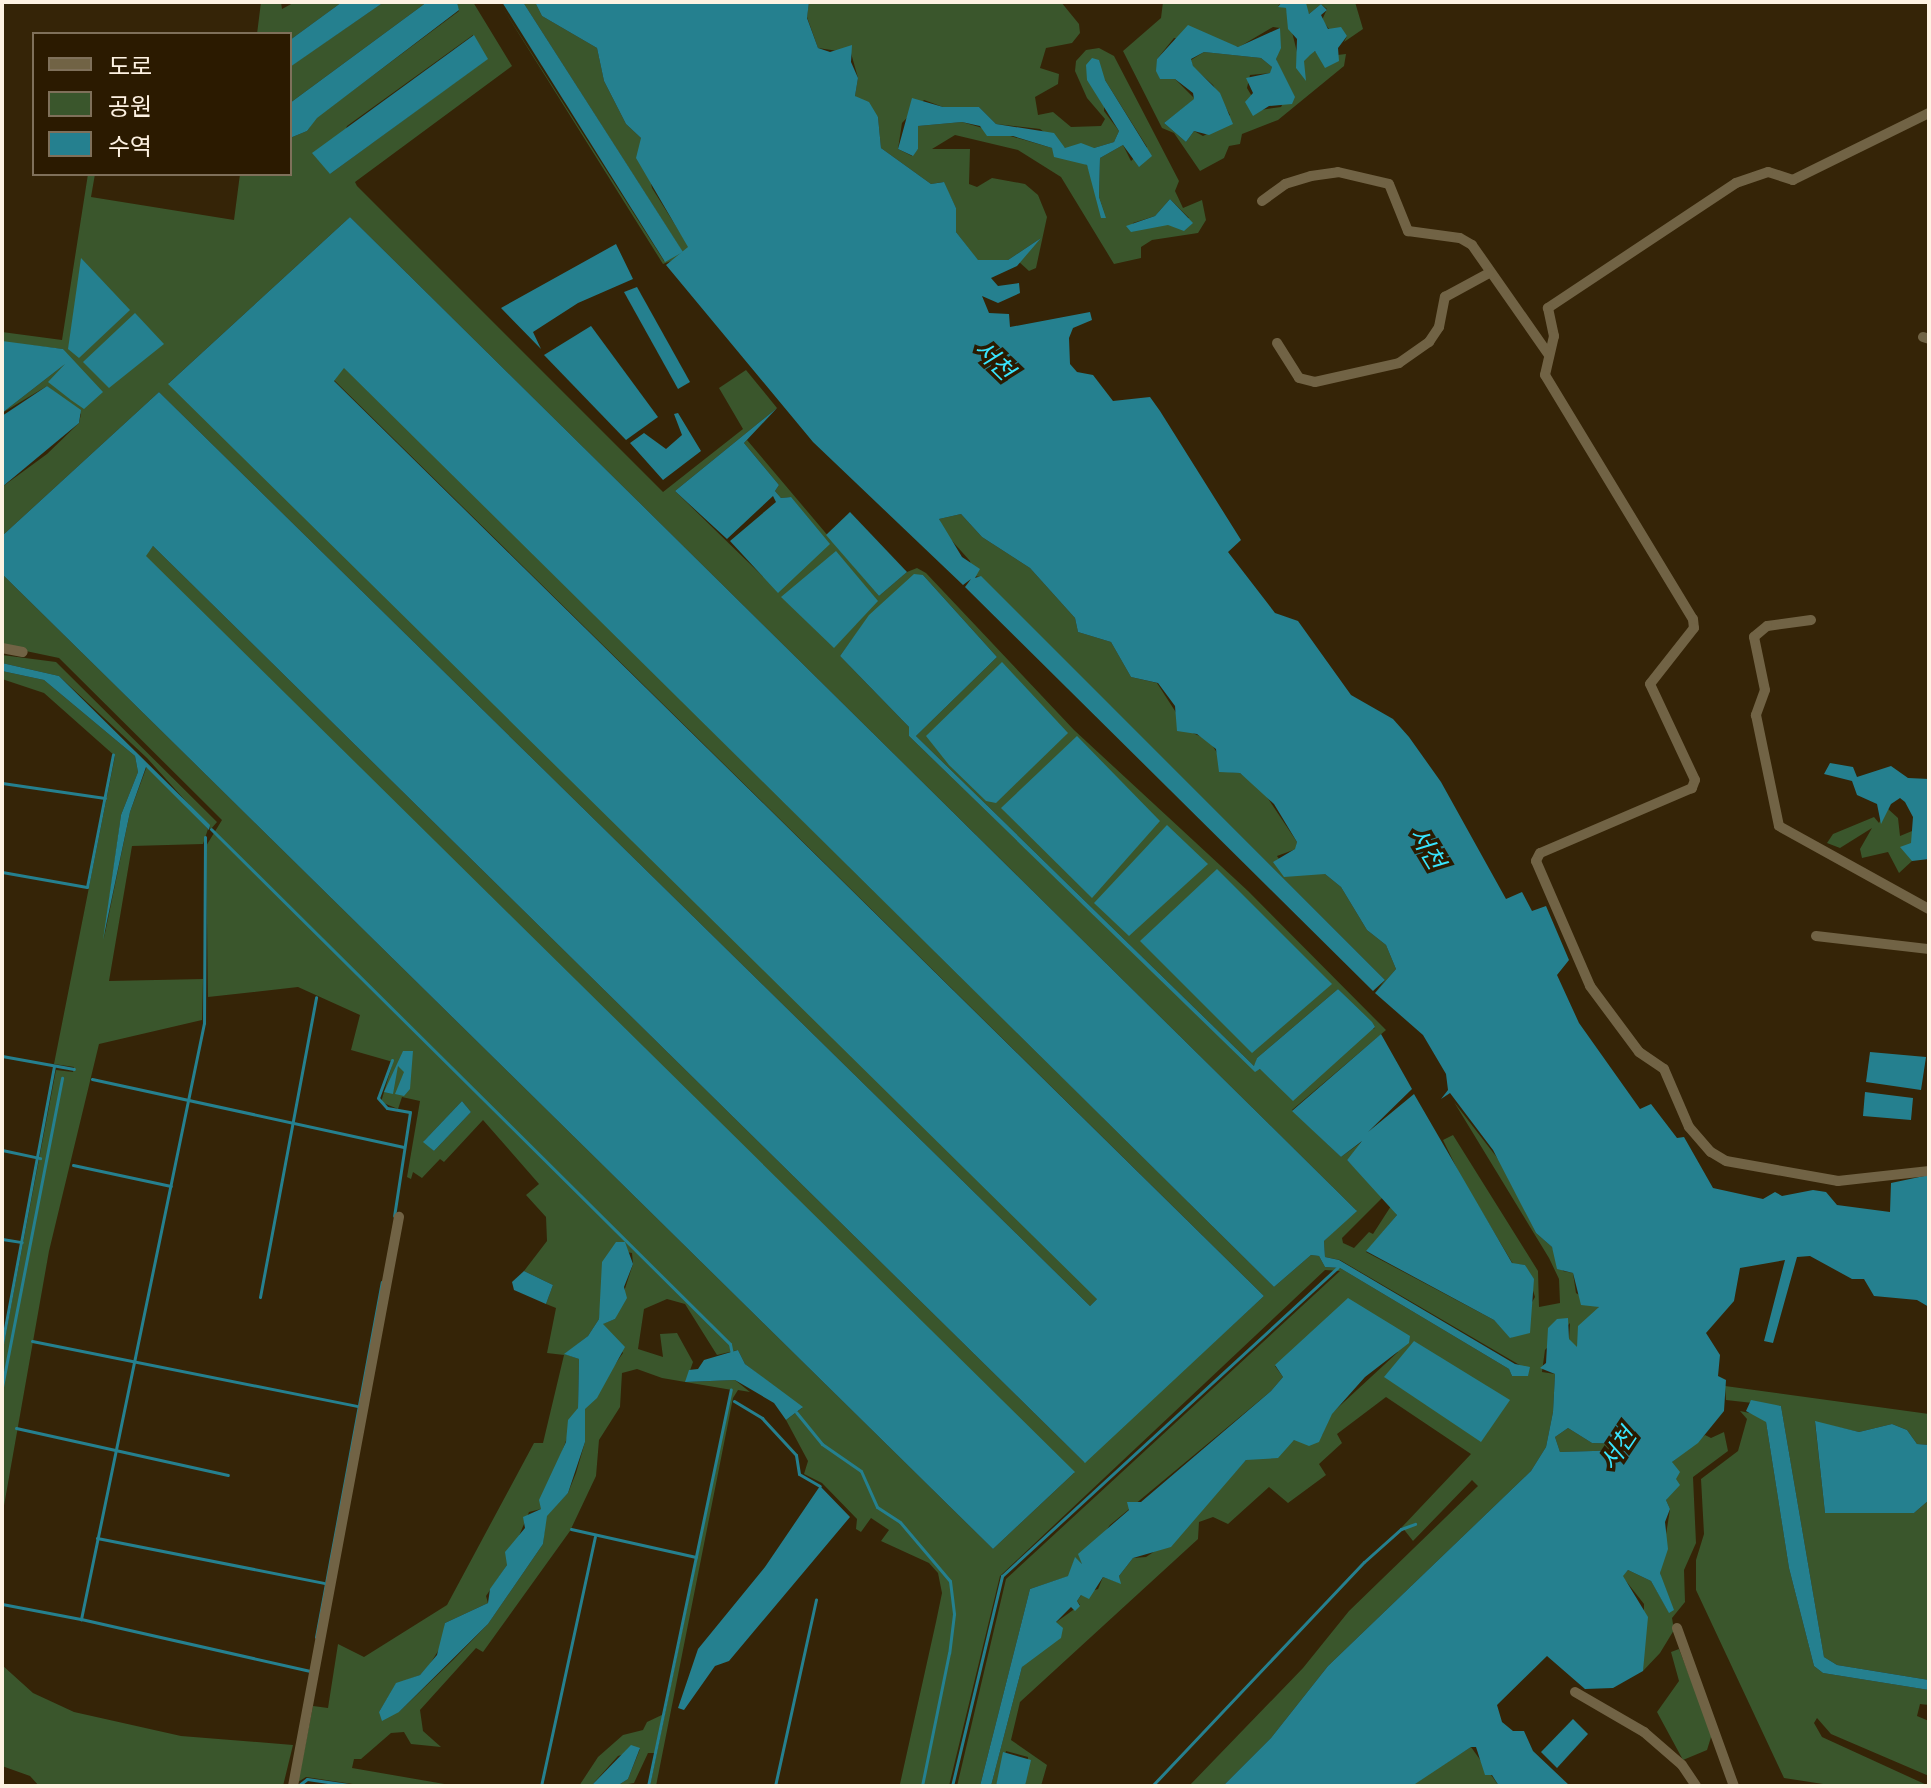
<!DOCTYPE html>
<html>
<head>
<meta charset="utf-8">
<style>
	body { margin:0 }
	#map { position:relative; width:1931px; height:1788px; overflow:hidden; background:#352407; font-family:"PT Sans Narrow","Noto Sans KR",sans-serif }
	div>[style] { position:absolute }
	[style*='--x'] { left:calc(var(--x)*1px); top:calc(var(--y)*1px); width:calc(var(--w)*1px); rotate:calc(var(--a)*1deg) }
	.green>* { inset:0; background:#3a562c }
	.water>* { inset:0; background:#25808f }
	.stream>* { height:3px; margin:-1.5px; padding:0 1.5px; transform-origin:1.5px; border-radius:1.5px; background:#25808f }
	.minor>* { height:10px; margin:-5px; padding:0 5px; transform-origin:5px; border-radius:5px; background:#716345 }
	span { translate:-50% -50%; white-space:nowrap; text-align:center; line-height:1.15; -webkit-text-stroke:7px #2b1a00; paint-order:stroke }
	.water-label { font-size:24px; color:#39e5fe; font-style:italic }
	.frame { position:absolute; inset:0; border:4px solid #fef2e2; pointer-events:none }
	.legend { position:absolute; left:32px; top:32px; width:260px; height:144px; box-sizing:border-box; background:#2b1a00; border:2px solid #7f705a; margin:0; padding:10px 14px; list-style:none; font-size:24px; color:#fef2e2 }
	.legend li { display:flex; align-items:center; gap:16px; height:40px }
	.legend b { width:40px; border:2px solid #7f705a }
</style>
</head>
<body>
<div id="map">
	<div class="green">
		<div style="clip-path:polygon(261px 2px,281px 2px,282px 9px,295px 2px,342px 2px,290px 40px,290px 34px,257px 34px)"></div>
		<div style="clip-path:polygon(384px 2px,427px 2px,290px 103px,292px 65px)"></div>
		<div style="clip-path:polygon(evenodd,457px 2px,473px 2px,512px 66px,355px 182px,357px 186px,663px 492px,743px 429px,719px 388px,746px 370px,777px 408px,675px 491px,779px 592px,791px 497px,781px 498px,775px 491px,779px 485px,744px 443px,747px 440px,879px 596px,907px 572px,917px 568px,926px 573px,1074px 730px,1248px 891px,1386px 1030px,1292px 1110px,1341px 1157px,1363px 1141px,1347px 1160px,1383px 1197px,1342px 1238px,1343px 1243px,1354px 1248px,1369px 1232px,1373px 1234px,1391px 1206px,1397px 1215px,1366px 1252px,1494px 1320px,1511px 1338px,1535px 1297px,1525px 1265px,1513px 1264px,1461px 1177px,1443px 1140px,1453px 1135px,1538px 1271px,1539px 1307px,1560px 1303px,1559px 1279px,1549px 1258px,1454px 1102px,1502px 1164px,1536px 1233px,1552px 1247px,1563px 1271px,1573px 1273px,1576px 1293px,1599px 1307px,1577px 1347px,1571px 1347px,1569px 1339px,1570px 1323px,1545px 1350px,1542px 1372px,1555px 1374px,1553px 1412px,1546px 1447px,1531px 1471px,1328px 1666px,1271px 1738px,1223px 1786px,1189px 1786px,1303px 1668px,1349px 1611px,1478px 1486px,1472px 1480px,1413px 1541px,1402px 1527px,1471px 1454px,1386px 1397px,1337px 1434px,1342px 1443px,1319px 1464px,1326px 1475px,1288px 1503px,1269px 1487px,1228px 1524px,1213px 1517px,1199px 1522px,1198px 1539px,1020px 1702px,1011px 1740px,1047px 1765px,1041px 1786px,1025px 1786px,1028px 1757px,1006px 1751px,996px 1786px,991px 1786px,1022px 1667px,1055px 1623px,1080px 1605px,1077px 1601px,1082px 1594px,1098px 1589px,1103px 1577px,1120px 1583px,1119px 1576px,1133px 1558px,1146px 1557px,1173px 1539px,1246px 1460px,1294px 1440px,1322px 1435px,1331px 1414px,1398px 1352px,1275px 1366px,1283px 1377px,1271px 1391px,1110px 1525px,1082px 1564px,1075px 1558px,1069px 1576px,1030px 1589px,980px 1786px,957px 1786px,1006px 1579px,1340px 1271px,1325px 1270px,1000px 1576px,949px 1786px,893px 1786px,900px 1784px,936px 1622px,942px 1593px,938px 1573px,929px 1563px,881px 1541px,889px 1530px,871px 1518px,861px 1532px,856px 1529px,857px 1519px,822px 1483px,804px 1474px,808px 1461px,786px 1420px,802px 1408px,745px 1364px,738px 1350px,717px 1355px,685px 1304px,667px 1299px,644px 1309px,638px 1349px,663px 1357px,660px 1334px,677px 1333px,693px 1362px,686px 1382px,735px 1380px,750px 1392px,738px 1390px,733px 1398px,656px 1786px,650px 1786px,732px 1390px,662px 1378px,637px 1369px,622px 1373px,620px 1407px,599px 1440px,596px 1476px,570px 1531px,483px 1652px,476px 1648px,420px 1710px,423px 1731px,441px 1747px,411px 1744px,404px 1732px,391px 1733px,361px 1759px,354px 1759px,352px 1768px,456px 1786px,366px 1786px,306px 1777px,298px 1782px,313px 1706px,328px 1708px,338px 1644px,364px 1657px,447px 1605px,534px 1443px,543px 1443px,564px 1355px,547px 1353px,556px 1308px,546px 1304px,553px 1285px,524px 1271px,547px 1241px,546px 1217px,526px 1195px,539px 1184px,483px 1120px,444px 1162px,440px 1159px,422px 1178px,413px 1172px,411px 1179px,407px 1177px,420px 1101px,402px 1097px,398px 1109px,381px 1102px,393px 1062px,351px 1050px,360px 1015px,298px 987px,208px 997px,206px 846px,222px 820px,59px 658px,2px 646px,2px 574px,993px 1549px,1074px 1473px,145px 556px,153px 546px,1084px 1462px,1264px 1296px,334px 380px,344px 367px,1274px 1287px,1311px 1255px,1319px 1256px,1325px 1267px,1340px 1268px,1509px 1369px,1512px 1376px,1523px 1367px,1340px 1260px,1325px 1257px,1324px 1241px,1356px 1210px,350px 217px,169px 383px,1098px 1298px,1090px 1306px,159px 392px,2px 536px,2px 487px,47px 454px,79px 423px,81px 414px,47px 386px,2px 413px,65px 364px,76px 401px,84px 408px,63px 349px,2px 342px,2px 332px,62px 340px,88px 174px,95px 174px,91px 197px,234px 220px,240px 174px,290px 174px,290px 138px,307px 131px,316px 118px,459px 11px,457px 2px,473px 35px,487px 59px,330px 174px,347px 126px,473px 35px,457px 2px,923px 575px,997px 657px,916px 736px,1255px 1067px,1257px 1058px,1338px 989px,1375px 1028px,1255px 1071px,909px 736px,909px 727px,840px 656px,870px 615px,923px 575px,457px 2px,462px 1101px,471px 1112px,434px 1151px,424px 1141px,462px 1101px,457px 2px,615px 1250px,632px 1253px,633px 1264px,615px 1319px,602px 1324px,623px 1353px,584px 1409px,585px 1442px,576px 1473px,568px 1493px,546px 1516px,543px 1544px,488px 1624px,453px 1660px,399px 1712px,379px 1712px,396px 1684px,420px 1675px,430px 1664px,443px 1643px,445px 1623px,488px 1603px,486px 1596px,507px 1565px,529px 1512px,541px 1509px,578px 1408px,579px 1359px,565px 1354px,588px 1336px,599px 1319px,606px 1265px,615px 1250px)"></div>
		<div style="clip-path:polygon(499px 2px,664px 261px,682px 251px,523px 2px,535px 2px,542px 16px,597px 48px,604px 81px,626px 124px,641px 138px,652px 188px,689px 247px,679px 258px,663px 264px)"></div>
		<div style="clip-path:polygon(evenodd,809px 2px,1061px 2px,1079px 24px,1080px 33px,1072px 43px,1046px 48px,1040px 68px,1059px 74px,1058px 84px,1035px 97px,1038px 115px,1053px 112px,1071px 127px,1101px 126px,1105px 119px,1087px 98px,1075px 71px,1076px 61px,1086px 50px,1099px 48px,1114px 56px,1179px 181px,1175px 191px,1183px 208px,1202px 200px,1206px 220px,1198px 233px,1152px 240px,1141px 247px,1141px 258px,1114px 264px,1061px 177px,1018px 150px,955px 135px,932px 149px,970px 149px,969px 184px,977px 187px,992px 178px,1025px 184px,1038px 195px,1047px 217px,1036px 268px,1029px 271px,1018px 261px,1041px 238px,1008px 260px,978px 261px,956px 232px,956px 208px,943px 182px,931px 184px,881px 148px,878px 117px,855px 96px,858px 78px,851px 53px,818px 48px,807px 17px,809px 2px,1105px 80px,1147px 147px,1131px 161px,1123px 145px,1100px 158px,1099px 197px,1106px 217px,1087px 165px,1052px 148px,962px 122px,918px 126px,918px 149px,912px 156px,898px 149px,902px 123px,924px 100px,943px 107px,979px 107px,996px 124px,1040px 129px,1065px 148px,1094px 148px,1114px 142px,1119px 131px,1104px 111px,1105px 80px,809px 2px,1170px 199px,1189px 218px,1131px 231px,1133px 223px,1155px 216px,1170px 199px)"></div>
		<div style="clip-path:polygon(evenodd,1163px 2px,1282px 2px,1278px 6px,1286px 8px,1299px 60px,1315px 51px,1320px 57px,1346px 54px,1344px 66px,1278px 120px,1242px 134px,1240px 144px,1229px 146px,1224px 158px,1200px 171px,1174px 133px,1162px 128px,1123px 51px,1161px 18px,1163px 2px,1273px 27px,1280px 28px,1276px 59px,1289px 92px,1281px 107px,1260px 110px,1247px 88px,1250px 75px,1271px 73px,1272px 67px,1261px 58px,1204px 52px,1191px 60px,1193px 67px,1213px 85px,1230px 115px,1211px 132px,1203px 136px,1194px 131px,1186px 142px,1164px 123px,1195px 99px,1175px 79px,1160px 79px,1157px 59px,1174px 38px,1239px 47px,1273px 27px)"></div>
		<div style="clip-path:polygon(1301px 2px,1355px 2px,1363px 29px,1344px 42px,1347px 36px,1329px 29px,1322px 20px,1327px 9px,1321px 4px,1309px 14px)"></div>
		<div style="clip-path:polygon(961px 514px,982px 537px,1030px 568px,1075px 618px,1078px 632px,1111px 642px,1131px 677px,1157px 683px,1188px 731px,1209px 740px,1229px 772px,1240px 773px,1263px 791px,1297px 842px,1296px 849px,1277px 856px,1289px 874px,1325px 874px,1341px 887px,1367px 930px,1386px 945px,1396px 969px,1375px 993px,1385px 980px,981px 577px,973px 576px,970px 561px,945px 533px,939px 519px)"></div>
		<div style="clip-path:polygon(2px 655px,56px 662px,217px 822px,211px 829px,147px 758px,59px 676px,2px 663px)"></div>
		<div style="clip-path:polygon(2px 671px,44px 680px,135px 756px,138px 772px,121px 815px,104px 938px,130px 812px,147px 766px,208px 829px,203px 844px,132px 846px,109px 981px,203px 979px,202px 1020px,99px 1044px,49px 1251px,2px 1517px,2px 1354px,56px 1070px,73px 1072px,74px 1067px,54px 1064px,115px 756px,44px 693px,2px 679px)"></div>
		<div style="clip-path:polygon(1887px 808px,1898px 818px,1900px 836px,1912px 831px,1912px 861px,1899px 873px,1888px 852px,1862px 858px,1860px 849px,1872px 828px,1840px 848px,1827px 843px,1833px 834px,1874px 817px,1879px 823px)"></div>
		<div style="clip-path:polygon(1725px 1386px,1929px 1414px,1929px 1445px,1917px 1444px,1907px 1430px,1892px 1424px,1859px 1432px,1815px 1422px,1825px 1513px,1914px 1513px,1929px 1500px,1929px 1680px,1837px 1665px,1824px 1657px,1781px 1406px,1726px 1400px)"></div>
		<div style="clip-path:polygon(1740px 1411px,1764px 1416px,1766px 1422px,1789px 1568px,1814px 1666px,1823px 1673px,1929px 1690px,1929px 1705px,1920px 1704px,1917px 1716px,1929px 1721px,1929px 1776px,1831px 1734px,1817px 1718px,1814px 1723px,1822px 1737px,1929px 1786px,1836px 1786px,1784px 1778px,1696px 1590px,1696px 1560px,1704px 1534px,1701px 1479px,1738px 1451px,1747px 1419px)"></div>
		<div style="clip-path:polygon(1568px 1428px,1592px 1443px,1627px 1444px,1626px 1450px,1560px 1452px,1555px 1437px)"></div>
		<div style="clip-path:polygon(1724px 1432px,1728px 1451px,1693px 1477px,1696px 1543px,1684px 1570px,1685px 1602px,1672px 1618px,1674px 1630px,1660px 1653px,1643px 1671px,1644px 1604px,1622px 1576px,1628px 1570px,1651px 1581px,1669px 1612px,1660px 1573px,1670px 1509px,1666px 1500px,1675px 1479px,1672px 1462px,1705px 1435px,1711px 1438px)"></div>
		<div style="clip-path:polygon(1679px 1649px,1712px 1734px,1707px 1750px,1683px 1760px,1657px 1712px,1679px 1681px,1671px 1652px)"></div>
		<div style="clip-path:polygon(2px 1665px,33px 1693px,74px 1712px,181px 1736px,293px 1745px,283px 1786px,39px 1786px,30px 1776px,2px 1766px)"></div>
		<div style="clip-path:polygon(664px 1714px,655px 1753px,648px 1753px,634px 1783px,617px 1786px,628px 1779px,640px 1749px,618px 1756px,591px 1786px,579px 1786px,598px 1757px,623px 1735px,643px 1730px,647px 1722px)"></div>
		<div style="clip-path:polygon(1471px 1747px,1499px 1786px,1412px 1786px,1416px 1782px)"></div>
	</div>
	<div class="water">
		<div style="clip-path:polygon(342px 2px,384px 2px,290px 67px,290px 40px)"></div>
		<div style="clip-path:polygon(427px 2px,457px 2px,459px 10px,317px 118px,307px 131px,290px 138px,290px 103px)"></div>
		<div style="clip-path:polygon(502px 2px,523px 2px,683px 252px,665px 262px)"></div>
		<div style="clip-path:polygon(evenodd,535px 2px,809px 2px,807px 18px,818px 48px,830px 52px,852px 45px,851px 62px,858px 78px,855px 96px,869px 102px,878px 117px,881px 148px,931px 184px,944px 182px,956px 208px,956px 232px,978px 260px,1008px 260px,1041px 238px,1017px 266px,991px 278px,998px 286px,1019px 283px,1020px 293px,998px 303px,982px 296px,989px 313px,1009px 314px,1010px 327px,1090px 312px,1092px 320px,1073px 328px,1069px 338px,1070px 364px,1077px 372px,1093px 375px,1113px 401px,1150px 397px,1160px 411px,1241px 540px,1228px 552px,1275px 613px,1298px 621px,1351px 695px,1393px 719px,1409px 737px,1441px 782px,1506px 899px,1522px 892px,1532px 911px,1546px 906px,1569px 960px,1557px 975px,1579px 1023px,1640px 1109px,1651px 1104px,1677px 1138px,1684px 1137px,1713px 1188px,1763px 1199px,1775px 1192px,1782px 1196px,1813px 1190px,1826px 1192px,1837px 1205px,1890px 1212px,1891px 1183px,1929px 1175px,1929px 1307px,1917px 1300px,1874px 1296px,1864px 1279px,1852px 1279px,1810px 1256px,1797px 1257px,1773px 1343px,1764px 1341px,1785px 1260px,1740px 1268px,1734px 1301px,1706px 1333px,1720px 1355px,1718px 1376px,1726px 1380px,1724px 1411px,1698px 1443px,1672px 1462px,1680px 1472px,1676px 1479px,1680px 1485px,1666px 1500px,1670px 1509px,1665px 1522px,1668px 1549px,1660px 1573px,1674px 1610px,1669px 1613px,1651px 1581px,1628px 1570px,1623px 1576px,1648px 1617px,1643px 1671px,1613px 1688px,1585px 1689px,1547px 1656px,1497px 1705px,1502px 1722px,1513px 1731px,1524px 1731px,1533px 1751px,1570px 1786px,1499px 1786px,1492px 1775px,1485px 1775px,1476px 1747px,1471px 1747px,1412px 1786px,1223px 1786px,1271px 1738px,1328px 1666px,1531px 1471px,1546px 1447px,1553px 1412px,1555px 1374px,1540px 1368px,1546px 1363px,1548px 1328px,1557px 1319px,1568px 1318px,1569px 1339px,1577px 1347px,1578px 1326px,1599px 1307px,1581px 1305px,1573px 1273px,1557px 1269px,1552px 1247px,1536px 1233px,1493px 1150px,1450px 1093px,1441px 1099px,1448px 1090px,1446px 1074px,1423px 1035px,1375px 993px,1396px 969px,1386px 945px,1367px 930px,1341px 887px,1325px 874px,1284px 877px,1273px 862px,1295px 849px,1297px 842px,1274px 804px,1240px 773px,1219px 772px,1216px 749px,1197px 734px,1177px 731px,1175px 706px,1158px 683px,1131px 677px,1111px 642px,1078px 632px,1075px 618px,1030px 568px,982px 537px,961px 514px,939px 519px,962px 557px,980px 569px,975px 578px,981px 576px,1385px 980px,1373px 991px,965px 587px,971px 579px,963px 585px,813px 442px,666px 265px,688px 247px,636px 158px,641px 138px,626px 124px,604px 81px,597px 48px,542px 16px,535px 2px,1568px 1428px,1592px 1443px,1627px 1444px,1626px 1450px,1560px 1452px,1555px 1437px,1568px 1428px)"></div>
		<div style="clip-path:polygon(1282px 2px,1306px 3px,1309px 14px,1321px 4px,1327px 10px,1321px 15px,1328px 29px,1341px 27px,1347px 36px,1338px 48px,1339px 61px,1325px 68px,1315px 51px,1310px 55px,1304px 61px,1306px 81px,1296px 68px,1297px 39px,1288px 29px,1286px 8px,1278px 7px)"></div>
		<div style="clip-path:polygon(1188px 25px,1238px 47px,1280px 28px,1281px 48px,1276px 59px,1295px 97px,1292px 104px,1269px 106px,1253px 116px,1245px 102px,1253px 93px,1246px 78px,1270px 73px,1272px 67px,1261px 58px,1204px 52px,1191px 59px,1193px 66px,1220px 93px,1233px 124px,1209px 135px,1194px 131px,1186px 142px,1164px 123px,1194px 99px,1193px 93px,1175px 79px,1160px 79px,1156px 71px,1157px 59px)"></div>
		<div style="clip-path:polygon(474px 35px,488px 59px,330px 174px,312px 153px)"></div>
		<div style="clip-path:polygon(1092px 58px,1099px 60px,1105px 80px,1152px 156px,1139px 167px,1123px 145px,1100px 158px,1099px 197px,1106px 218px,1101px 218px,1087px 165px,1054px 157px,1052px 148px,1013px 136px,987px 136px,980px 126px,962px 122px,918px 126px,918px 149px,913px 156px,898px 149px,912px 98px,943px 107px,979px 107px,996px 124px,1054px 133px,1065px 148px,1081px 143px,1094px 148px,1114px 142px,1119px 131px,1087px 80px,1086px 65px)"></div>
		<div style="clip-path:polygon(1170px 199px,1193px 223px,1184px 231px,1168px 225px,1131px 232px,1126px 226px,1155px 216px)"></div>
		<div style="clip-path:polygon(350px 217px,1357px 1211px,1324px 1241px,1325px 1257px,1339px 1260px,1515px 1364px,1530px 1367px,1528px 1376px,1512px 1376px,1509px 1369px,1340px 1268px,1325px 1267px,1319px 1256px,1311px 1255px,1274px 1287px,344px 368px,334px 381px,1264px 1296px,1085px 1463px,153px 546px,146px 556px,1075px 1472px,993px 1549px,2px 574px,2px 536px,159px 392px,1090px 1306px,1097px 1299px,168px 384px)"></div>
		<div style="clip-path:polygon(616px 244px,633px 279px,578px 303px,533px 332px,541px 349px,501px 308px)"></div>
		<div style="clip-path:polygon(81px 258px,130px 310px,79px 358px,68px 349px)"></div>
		<div style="clip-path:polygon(637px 287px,690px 382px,678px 389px,624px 292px)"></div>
		<div style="clip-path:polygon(135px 313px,164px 344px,109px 388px,83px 362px)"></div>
		<div style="clip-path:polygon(591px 326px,658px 417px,626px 440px,544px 355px)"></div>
		<div style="clip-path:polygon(2px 341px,63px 349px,103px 392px,84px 409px,71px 400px,48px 382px,65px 364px,2px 413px)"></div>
		<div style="clip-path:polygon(47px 386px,81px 410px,79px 423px,2px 487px,2px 416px)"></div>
		<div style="clip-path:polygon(777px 408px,744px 443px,779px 485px,775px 491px,781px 498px,791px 497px,830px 544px,778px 593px,730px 541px,776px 502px,773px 496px,727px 539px,675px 491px)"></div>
		<div style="clip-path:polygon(678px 413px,701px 451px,663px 480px,630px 443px,644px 433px,666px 449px,682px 435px,674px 414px)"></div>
		<div style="clip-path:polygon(850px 512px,907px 572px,879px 596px,826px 535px)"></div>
		<div style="clip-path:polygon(836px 551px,878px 601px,834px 648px,781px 597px)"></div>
		<div style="clip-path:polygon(914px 574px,923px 575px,997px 657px,916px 736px,1254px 1066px,1257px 1058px,1338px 989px,1372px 1022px,1375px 1027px,1293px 1101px,1260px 1069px,1255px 1072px,909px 736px,909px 727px,840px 656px,869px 615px)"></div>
		<div style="clip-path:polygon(1002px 662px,1068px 733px,996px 803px,986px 801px,949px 765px,926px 736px)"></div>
		<div style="clip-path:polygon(2px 663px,59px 676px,210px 825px,209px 830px,146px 767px,130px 812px,103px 940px,121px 815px,138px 772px,135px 756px,44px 680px,2px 671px)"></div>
		<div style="clip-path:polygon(1077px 736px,1160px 821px,1092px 898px,1001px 808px)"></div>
		<div style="clip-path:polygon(1830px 763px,1853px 767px,1857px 777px,1891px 766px,1908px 778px,1929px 779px,1929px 859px,1912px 861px,1900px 847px,1911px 843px,1913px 817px,1905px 802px,1900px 798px,1891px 804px,1881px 824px,1877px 804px,1857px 795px,1852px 781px,1824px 774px)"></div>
		<div style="clip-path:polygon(1167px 825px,1208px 864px,1129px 936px,1094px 903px)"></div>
		<div style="clip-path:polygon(1217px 869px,1332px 984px,1252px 1053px,1140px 941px)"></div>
		<div style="clip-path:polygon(1381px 1034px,1412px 1089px,1368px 1132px,1414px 1094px,1512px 1263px,1525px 1265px,1534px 1279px,1530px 1333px,1510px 1338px,1494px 1320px,1366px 1251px,1397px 1215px,1347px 1160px,1362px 1141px,1341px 1157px,1292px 1111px)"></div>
		<div style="clip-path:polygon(403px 1051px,413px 1051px,410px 1089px,404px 1096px,395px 1094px,404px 1072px,398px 1066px,393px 1094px,384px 1092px)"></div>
		<div style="clip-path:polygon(1870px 1052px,1926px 1057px,1921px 1090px,1866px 1082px)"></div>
		<div style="clip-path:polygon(1865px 1092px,1913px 1098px,1911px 1120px,1863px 1116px)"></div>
		<div style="clip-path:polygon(462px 1101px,471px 1112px,434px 1151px,423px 1142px)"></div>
		<div style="clip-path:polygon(616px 1242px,625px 1242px,633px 1264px,624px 1287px,627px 1298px,615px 1319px,603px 1324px,625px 1347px,597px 1398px,585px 1409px,585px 1442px,568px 1493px,547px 1516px,543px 1544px,488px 1624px,399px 1712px,382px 1721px,379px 1712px,396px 1683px,420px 1675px,437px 1655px,445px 1623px,488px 1603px,490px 1589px,507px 1565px,505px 1552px,525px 1528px,523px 1517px,541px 1509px,539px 1500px,566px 1442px,568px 1420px,578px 1408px,579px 1359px,564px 1354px,588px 1336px,599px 1319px,602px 1262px)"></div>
		<div style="clip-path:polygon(524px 1271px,553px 1285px,546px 1304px,514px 1290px,512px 1282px)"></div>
		<div style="clip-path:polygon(1348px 1298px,1410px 1336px,1409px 1343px,1365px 1377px,1332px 1414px,1319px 1442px,1309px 1446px,1294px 1440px,1278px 1458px,1246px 1460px,1171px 1547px,1133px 1558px,1119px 1576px,1121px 1584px,1103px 1577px,1089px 1599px,1081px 1595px,1077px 1601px,1080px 1606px,1075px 1611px,1071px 1607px,1056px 1622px,1063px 1628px,1061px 1638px,1022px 1667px,991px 1786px,980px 1786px,1030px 1589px,1068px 1576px,1075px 1557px,1082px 1564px,1078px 1554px,1129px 1510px,1127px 1502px,1141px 1502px,1271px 1391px,1283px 1377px,1275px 1365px)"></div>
		<div style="clip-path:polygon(1414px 1341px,1510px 1400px,1481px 1442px,1384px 1377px)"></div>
		<div style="clip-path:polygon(738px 1350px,745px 1364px,803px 1407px,786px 1420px,774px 1403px,735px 1380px,685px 1382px,689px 1370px,698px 1369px,704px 1360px)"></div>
		<div style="clip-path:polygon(1751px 1400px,1781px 1406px,1824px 1657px,1837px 1665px,1929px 1680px,1929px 1690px,1823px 1673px,1814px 1666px,1789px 1568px,1766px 1422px,1746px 1411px)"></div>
		<div style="clip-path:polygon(1815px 1421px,1859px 1432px,1892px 1424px,1907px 1430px,1917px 1444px,1929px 1445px,1929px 1500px,1914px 1513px,1825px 1513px)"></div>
		<div style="clip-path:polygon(820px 1486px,850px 1517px,729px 1661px,715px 1666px,684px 1710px,678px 1708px,698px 1649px,765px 1567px)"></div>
		<div style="clip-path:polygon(1573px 1719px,1588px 1734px,1557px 1768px,1541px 1752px)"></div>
		<div style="clip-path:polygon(631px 1745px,640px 1748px,628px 1779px,617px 1786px,591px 1786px)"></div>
		<div style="clip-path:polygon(1003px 1752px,1031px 1760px,1025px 1786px,996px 1786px)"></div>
	</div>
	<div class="stream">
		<div style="--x:2;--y:783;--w:104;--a:8.3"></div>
		<div style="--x:211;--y:829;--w:731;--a:44.78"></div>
		<div style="--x:730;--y:1344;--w:10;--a:79"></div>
		<div style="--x:205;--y:837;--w:186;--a:90.3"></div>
		<div style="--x:204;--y:1023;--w:609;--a:101.66"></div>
		<div style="--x:81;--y:1619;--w:235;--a:12.8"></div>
		<div style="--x:2;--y:872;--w:86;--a:10"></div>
		<div style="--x:87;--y:887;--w:135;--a:-78.9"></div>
		<div style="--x:2;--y:1056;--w:73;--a:10.2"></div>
		<div style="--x:392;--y:1060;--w:40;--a:110.2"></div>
		<div style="--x:378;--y:1098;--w:13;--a:48"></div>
		<div style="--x:387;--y:1108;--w:23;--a:10"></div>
		<div style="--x:410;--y:1112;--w:105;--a:98.7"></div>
		<div style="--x:92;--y:1079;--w:319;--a:12.3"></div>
		<div style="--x:2;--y:1150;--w:39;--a:12"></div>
		<div style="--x:73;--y:1165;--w:100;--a:12.1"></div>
		<div style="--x:2;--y:1239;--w:20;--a:9"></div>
		<div style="--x:260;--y:1297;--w:305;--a:-79.4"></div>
		<div style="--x:32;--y:1341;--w:331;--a:11.3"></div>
		<div style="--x:2;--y:1344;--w:282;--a:-79.4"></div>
		<div style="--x:2;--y:1387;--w:315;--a:-79"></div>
		<div style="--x:734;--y:1401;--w:33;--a:31"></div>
		<div style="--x:762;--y:1418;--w:50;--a:47.4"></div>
		<div style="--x:796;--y:1455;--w:19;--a:81"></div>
		<div style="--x:799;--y:1474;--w:24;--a:30"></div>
		<div style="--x:796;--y:1412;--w:41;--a:50.9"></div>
		<div style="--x:822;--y:1444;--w:47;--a:34.7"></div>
		<div style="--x:861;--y:1471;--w:39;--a:66"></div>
		<div style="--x:877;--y:1507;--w:27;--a:33"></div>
		<div style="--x:900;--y:1522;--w:77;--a:49.7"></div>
		<div style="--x:950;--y:1581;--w:33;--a:83"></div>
		<div style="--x:954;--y:1614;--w:39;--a:97"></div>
		<div style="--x:949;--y:1653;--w:136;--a:101.5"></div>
		<div style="--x:16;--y:1428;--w:217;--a:12.5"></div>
		<div style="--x:571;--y:1529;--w:128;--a:12.6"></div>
		<div style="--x:97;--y:1538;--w:231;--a:11.2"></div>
		<div style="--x:2;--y:1604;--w:80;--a:10.8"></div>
		<div style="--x:316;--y:1637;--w:361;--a:-79.5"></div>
		<div style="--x:298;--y:1786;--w:11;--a:-38"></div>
		<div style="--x:307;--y:1779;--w:49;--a:8.1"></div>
		<div style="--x:541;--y:1786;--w:255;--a:-77.8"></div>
		<div style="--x:648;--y:1786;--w:405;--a:-78.2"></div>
		<div style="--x:775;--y:1786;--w:191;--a:-77.6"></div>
		<div style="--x:952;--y:1786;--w:216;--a:-76.6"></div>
		<div style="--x:1002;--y:1576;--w:456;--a:-42.6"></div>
		<div style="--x:1152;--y:1786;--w:308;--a:-46.6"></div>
		<div style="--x:1364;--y:1562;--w:50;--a:-41.7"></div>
		<div style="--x:1401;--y:1529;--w:15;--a:-20"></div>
	</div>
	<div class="minor">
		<div style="--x:1929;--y:113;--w:152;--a:153.8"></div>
		<div style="--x:1793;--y:180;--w:26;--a:-162"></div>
		<div style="--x:1768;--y:172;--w:34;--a:161"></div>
		<div style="--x:1736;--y:183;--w:226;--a:146.4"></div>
		<div style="--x:1548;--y:308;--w:29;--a:78"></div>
		<div style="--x:1554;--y:336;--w:40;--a:103"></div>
		<div style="--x:1545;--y:375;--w:285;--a:58.8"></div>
		<div style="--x:1693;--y:619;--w:9;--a:84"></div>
		<div style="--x:1694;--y:628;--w:71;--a:128.2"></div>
		<div style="--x:1650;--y:684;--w:106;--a:64.9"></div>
		<div style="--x:1695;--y:780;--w:9;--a:111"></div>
		<div style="--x:1692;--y:788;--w:165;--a:156.8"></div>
		<div style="--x:1540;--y:853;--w:9;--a:117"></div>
		<div style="--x:1536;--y:861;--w:136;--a:66.6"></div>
		<div style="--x:1590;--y:986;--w:82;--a:53.4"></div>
		<div style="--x:1639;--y:1052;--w:30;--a:34"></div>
		<div style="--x:1664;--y:1069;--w:63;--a:66.7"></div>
		<div style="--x:1689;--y:1127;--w:33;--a:49"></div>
		<div style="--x:1711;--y:1152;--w:17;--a:31"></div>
		<div style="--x:1726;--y:1161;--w:114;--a:10.1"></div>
		<div style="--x:1838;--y:1181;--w:92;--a:-6.3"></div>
		<div style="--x:1262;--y:201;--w:29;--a:-36"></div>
		<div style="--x:1285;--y:184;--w:27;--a:-17"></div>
		<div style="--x:1311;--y:176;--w:27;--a:-8"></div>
		<div style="--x:1338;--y:172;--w:52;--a:13.2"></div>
		<div style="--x:1389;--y:184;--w:51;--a:68"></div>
		<div style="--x:1408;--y:231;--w:52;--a:7.7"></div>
		<div style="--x:1460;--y:238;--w:14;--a:30"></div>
		<div style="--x:1472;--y:245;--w:134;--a:55"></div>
		<div style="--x:1923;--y:337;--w:6;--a:18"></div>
		<div style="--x:1277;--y:343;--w:41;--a:57.8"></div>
		<div style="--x:1299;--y:378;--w:16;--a:14"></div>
		<div style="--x:1315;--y:382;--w:86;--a:-12.7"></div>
		<div style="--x:1399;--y:363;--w:37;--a:-35"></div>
		<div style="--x:1429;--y:342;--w:18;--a:-56"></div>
		<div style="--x:1439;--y:327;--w:31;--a:-79"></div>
		<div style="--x:1445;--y:297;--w:50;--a:-28.6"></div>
		<div style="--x:1811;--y:620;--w:44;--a:172.2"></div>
		<div style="--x:1767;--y:626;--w:17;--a:140"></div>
		<div style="--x:1754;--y:637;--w:54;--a:78.3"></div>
		<div style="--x:1765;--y:690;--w:27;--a:110"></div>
		<div style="--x:1756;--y:715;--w:113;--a:78.3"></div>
		<div style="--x:1779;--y:826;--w:171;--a:29"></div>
		<div style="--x:2;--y:648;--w:21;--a:11"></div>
		<div style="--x:1816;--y:936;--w:114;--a:6.6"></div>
		<div style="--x:1677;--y:1628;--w:168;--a:70.2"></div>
		<div style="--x:1575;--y:1692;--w:80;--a:30.1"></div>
		<div style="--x:1644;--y:1732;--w:50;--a:41"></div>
		<div style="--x:1682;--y:1765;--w:25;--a:56"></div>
		<div style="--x:293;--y:1786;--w:579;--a:-79.45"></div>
	</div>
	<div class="water-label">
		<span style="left:994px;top:360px;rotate:44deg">서천</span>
		<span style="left:1427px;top:848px;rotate:59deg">서천</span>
		<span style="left:1618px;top:1449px;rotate:-56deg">서천</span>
	</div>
	<div class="frame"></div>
	<ul class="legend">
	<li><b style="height:10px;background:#716345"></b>도로</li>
	<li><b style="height:22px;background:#3a562c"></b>공원</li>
	<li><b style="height:22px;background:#25808f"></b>수역</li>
	</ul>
</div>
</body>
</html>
